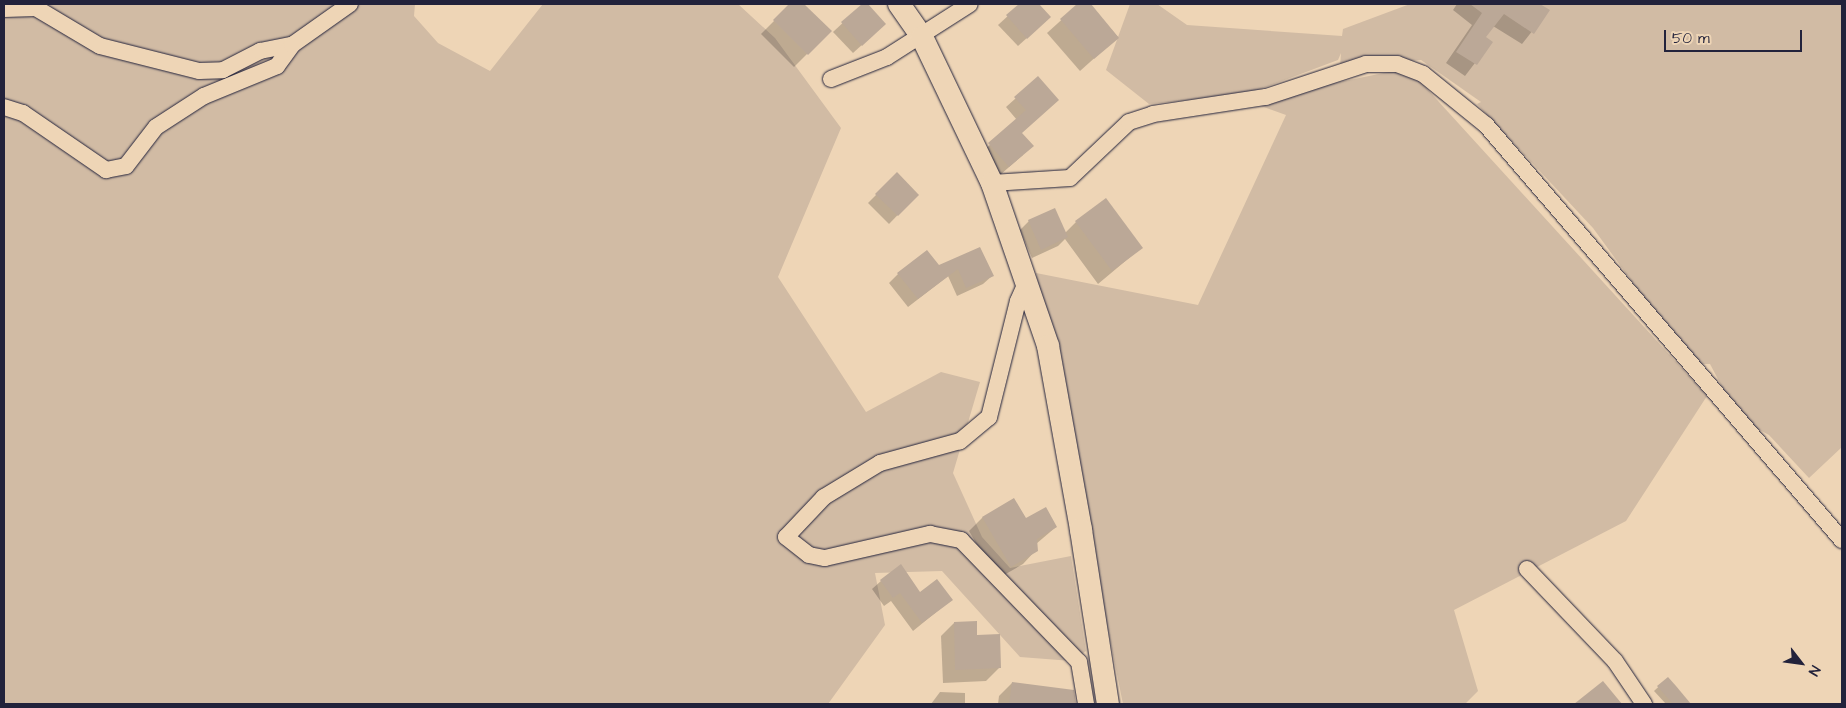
<!DOCTYPE html>
<html>
<head>
<meta charset="utf-8">
<style>
	body { margin:0 }
	#map { position:relative; width:1846px; height:708px; overflow:hidden; background:#eed5b6; font-family:"Architects Daughter",sans-serif }
	div>[style] { position:absolute }
	[style*='--x'] { left:calc(var(--x)*1px); top:calc(var(--y)*1px); width:calc(var(--w)*1px); rotate:calc(var(--a)*1deg) }
	.green>* { inset:0; background:#d1bba4 }
	.shadow>* { inset:0; background:#0003 }
	.building>* { inset:0; background:#bba897 }
	.roads { filter:drop-shadow(0 0 1px #22223b) drop-shadow(0 0 1px #22223b) }
	.street>* { height:16px; margin:-8px; padding:0 8px; transform-origin:8px; border-radius:8px; background:#eed5b6 }
	.secondary>* { height:22px; margin:-11px; padding:0 11px; transform-origin:11px; border-radius:11px; background:#eed5b6 }
	span { translate:-50% -50%; white-space:nowrap; text-align:center; line-height:1.15; -webkit-text-stroke:4.5px #eed5b6; paint-order:stroke }
	.frame { position:absolute; inset:0; border:5px solid #22223b; pointer-events:none }
	.north { position:absolute; left:1776px; top:638px; width:50px; height:50px; -webkit-text-stroke:4px #eed5b6; paint-order:stroke; rotate:120deg; font-size:14px; font-weight:700; line-height:20px; text-align:center; color:#22223b }
	.north::after { content:''; display:block; margin:auto; width:18px; height:22px; background:#22223b; clip-path:polygon(50% 0,100% 100%,50% 72%,0 100%) }
	.scale { position:absolute; left:1664px; top:30px; width:138px; height:22px; box-sizing:border-box; border:2px solid #22223b; border-top:0; padding-left:6px; font-size:15px; line-height:18px; white-space:nowrap; color:#22223b; -webkit-text-stroke:4px #eed5b6; paint-order:stroke }
</style>
</head>
<body>
<div id="map">
	<div class="green">
		<div style="clip-path:polygon(4px 4px,415px 4px,414px 16px,438px 43px,490px 71px,543px 4px,738px 4px,775px 38px,841px 128px,778px 277px,866px 412px,941px 372px,980px 382px,953px 473px,982px 537px,1010px 568px,1071px 556px,1086px 651px,1072px 661px,1020px 657px,942px 571px,875px 573px,885px 625px,828px 704px,4px 704px)"></div>
		<div style="clip-path:polygon(1130px 4px,1157px 4px,1187px 25px,1342px 36px,1343px 29px,1410px 4px,1842px 4px,1842px 447px,1809px 478px,1769px 435px,1739px 419px,1710px 364px,1692px 364px,1593px 228px,1477px 104px,1481px 102px,1421px 60px,1340px 67px,1341px 53px,1338px 60px,1247px 94px,1149px 104px,1106px 70px)"></div>
		<div style="clip-path:polygon(1408px 68px,1707px 396px,1626px 521px,1454px 610px,1478px 691px,1465px 704px,1123px 704px,1036px 273px,1198px 305px,1286px 115px,1247px 101px)"></div>
	</div>
	<div class="shadow">
		<div style="clip-path:polygon(791px 4px,803px 4px,830px 31px,794px 67px,761px 34px)"></div>
		<div style="clip-path:polygon(863px 4px,885px 24px,853px 53px,833px 32px)"></div>
		<div style="clip-path:polygon(1021px 4px,1038px 4px,1050px 17px,1018px 46px,998px 25px)"></div>
		<div style="clip-path:polygon(1079px 4px,1089px 4px,1118px 37px,1080px 71px,1047px 33px)"></div>
		<div style="clip-path:polygon(1457px 4px,1537px 4px,1548px 11px,1522px 44px,1493px 26px,1484px 38px,1491px 42px,1465px 76px,1446px 63px,1472px 25px,1453px 10px)"></div>
		<div style="clip-path:polygon(1038px 78px,1021px 133px,1023px 155px,1000px 175px,981px 153px,1017px 120px,1006px 107px)"></div>
		<div style="clip-path:polygon(897px 174px,917px 195px,889px 224px,868px 203px)"></div>
		<div style="clip-path:polygon(1054px 210px,1065px 233px,1076px 222px,1141px 248px,1098px 284px,1065px 239px,1058px 246px,1032px 258px,1020px 230px,1029px 221px)"></div>
		<div style="clip-path:polygon(980px 248px,992px 276px,983px 284px,957px 296px,948px 276px,908px 307px,889px 283px,898px 274px,938px 267px)"></div>
		<div style="clip-path:polygon(1014px 499px,1026px 520px,1056px 527px,1036px 544px,1036px 550px,1023px 564px,997px 579px,969px 531px,982px 518px)"></div>
		<div style="clip-path:polygon(881px 581px,919px 594px,951px 600px,913px 631px,891px 601px,884px 606px,872px 589px)"></div>
		<div style="clip-path:polygon(954px 623px,976px 637px,1000px 667px,986px 681px,943px 683px,941px 636px)"></div>
		<div style="clip-path:polygon(1668px 678px,1689px 704px,1666px 704px,1654px 691px)"></div>
		<div style="clip-path:polygon(1012px 683px,1073px 691px,1075px 704px,998px 704px,999px 696px)"></div>
		<div style="clip-path:polygon(940px 692px,965px 693px,965px 704px,931px 704px)"></div>
	</div>
	<div class="building">
		<div style="clip-path:polygon(789px 4px,804px 4px,832px 31px,808px 55px,773px 20px)"></div>
		<div style="clip-path:polygon(862px 4px,868px 4px,886px 24px,862px 46px,841px 22px)"></div>
		<div style="clip-path:polygon(1019px 4px,1039px 4px,1051px 17px,1027px 39px,1006px 15px)"></div>
		<div style="clip-path:polygon(1077px 4px,1091px 4px,1119px 38px,1094px 59px,1060px 19px)"></div>
		<div style="clip-path:polygon(1470px 4px,1540px 4px,1550px 10px,1534px 34px,1504px 14px,1486px 37px,1493px 42px,1477px 65px,1456px 52px,1482px 13px)"></div>
		<div style="clip-path:polygon(1038px 76px,1059px 100px,1022px 133px,1034px 146px,1009px 167px,988px 143px,1026px 110px,1014px 97px)"></div>
		<div style="clip-path:polygon(897px 172px,919px 195px,898px 216px,875px 194px)"></div>
		<div style="clip-path:polygon(1106px 198px,1143px 248px,1112px 271px,1075px 221px)"></div>
		<div style="clip-path:polygon(1055px 208px,1068px 237px,1041px 250px,1028px 220px)"></div>
		<div style="clip-path:polygon(980px 247px,994px 276px,966px 288px,958px 269px,918px 299px,897px 273px,927px 250px,939px 265px)"></div>
		<div style="clip-path:polygon(1014px 498px,1026px 518px,1046px 507px,1057px 527px,1037px 539px,1038px 551px,1011px 567px,982px 517px)"></div>
		<div style="clip-path:polygon(901px 564px,920px 592px,937px 579px,953px 600px,922px 623px,900px 593px,893px 598px,880px 580px)"></div>
		<div style="clip-path:polygon(977px 621px,977px 635px,1000px 634px,1001px 668px,955px 670px,954px 622px)"></div>
		<div style="clip-path:polygon(1668px 677px,1676px 686px,1691px 704px,1673px 704px,1657px 686px)"></div>
		<div style="clip-path:polygon(1603px 681px,1622px 704px,1574px 704px)"></div>
		<div style="clip-path:polygon(1012px 682px,1074px 690px,1076px 704px,1009px 704px)"></div>
	</div>
	<div class="roads">
		<div class="street">
			<div style="--x:4;--y:9;--w:32;--a:-2"></div>
			<div style="--x:36;--y:8;--w:74;--a:30.7"></div>
			<div style="--x:100;--y:46;--w:102;--a:14.2"></div>
			<div style="--x:199;--y:71;--w:24;--a:-2"></div>
			<div style="--x:223;--y:70;--w:42;--a:-27.2"></div>
			<div style="--x:260;--y:51;--w:33;--a:-11"></div>
			<div style="--x:831;--y:79;--w:60;--a:-21.4"></div>
			<div style="--x:887;--y:57;--w:98;--a:-32.6"></div>
			<div style="--x:4;--y:107;--w:20;--a:18"></div>
			<div style="--x:23;--y:113;--w:101;--a:34.5"></div>
			<div style="--x:106;--y:170;--w:20;--a:-11"></div>
			<div style="--x:126;--y:166;--w:49;--a:-52.4"></div>
			<div style="--x:156;--y:127;--w:57;--a:-32.9"></div>
			<div style="--x:204;--y:96;--w:79;--a:-22.3"></div>
			<div style="--x:277;--y:66;--w:26;--a:-54"></div>
			<div style="--x:292;--y:45;--w:71;--a:-35.3"></div>
			<div style="--x:992;--y:183;--w:78;--a:-3.7"></div>
			<div style="--x:1070;--y:178;--w:81;--a:-43.5"></div>
			<div style="--x:1129;--y:122;--w:25;--a:-18"></div>
			<div style="--x:1153;--y:114;--w:114;--a:-8.6"></div>
			<div style="--x:1266;--y:97;--w:105;--a:-18.3"></div>
			<div style="--x:1366;--y:64;--w:31;--a:0"></div>
			<div style="--x:1397;--y:64;--w:28;--a:21"></div>
			<div style="--x:1423;--y:74;--w:81;--a:39"></div>
			<div style="--x:1486;--y:125;--w:547;--a:49.38"></div>
			<div style="--x:1026;--y:283;--w:20;--a:114"></div>
			<div style="--x:1018;--y:301;--w:120;--a:104"></div>
			<div style="--x:989;--y:417;--w:38;--a:140"></div>
			<div style="--x:960;--y:441;--w:83;--a:164.6"></div>
			<div style="--x:880;--y:463;--w:66;--a:148.7"></div>
			<div style="--x:824;--y:497;--w:55;--a:133.5"></div>
			<div style="--x:786;--y:537;--w:29;--a:38"></div>
			<div style="--x:809;--y:555;--w:16;--a:11"></div>
			<div style="--x:825;--y:558;--w:108;--a:-12.9"></div>
			<div style="--x:930;--y:534;--w:32;--a:11"></div>
			<div style="--x:961;--y:540;--w:170;--a:46"></div>
			<div style="--x:1079;--y:662;--w:43;--a:80.5"></div>
			<div style="--x:1527;--y:569;--w:127;--a:46.3"></div>
			<div style="--x:1615;--y:661;--w:52;--a:56"></div>
		</div>
		<div class="secondary">
			<div style="--x:899;--y:4;--w:40;--a:55.1"></div>
			<div style="--x:922;--y:37;--w:162;--a:64.4"></div>
			<div style="--x:992;--y:183;--w:172;--a:71"></div>
			<div style="--x:1048;--y:346;--w:187;--a:79.8"></div>
			<div style="--x:1081;--y:530;--w:176;--a:81.2"></div>
		</div>
	</div>
	<div class="frame"></div>
	<div class="north">N</div>
	<div class="scale">50 m</div>
</div>
</body>
</html>
